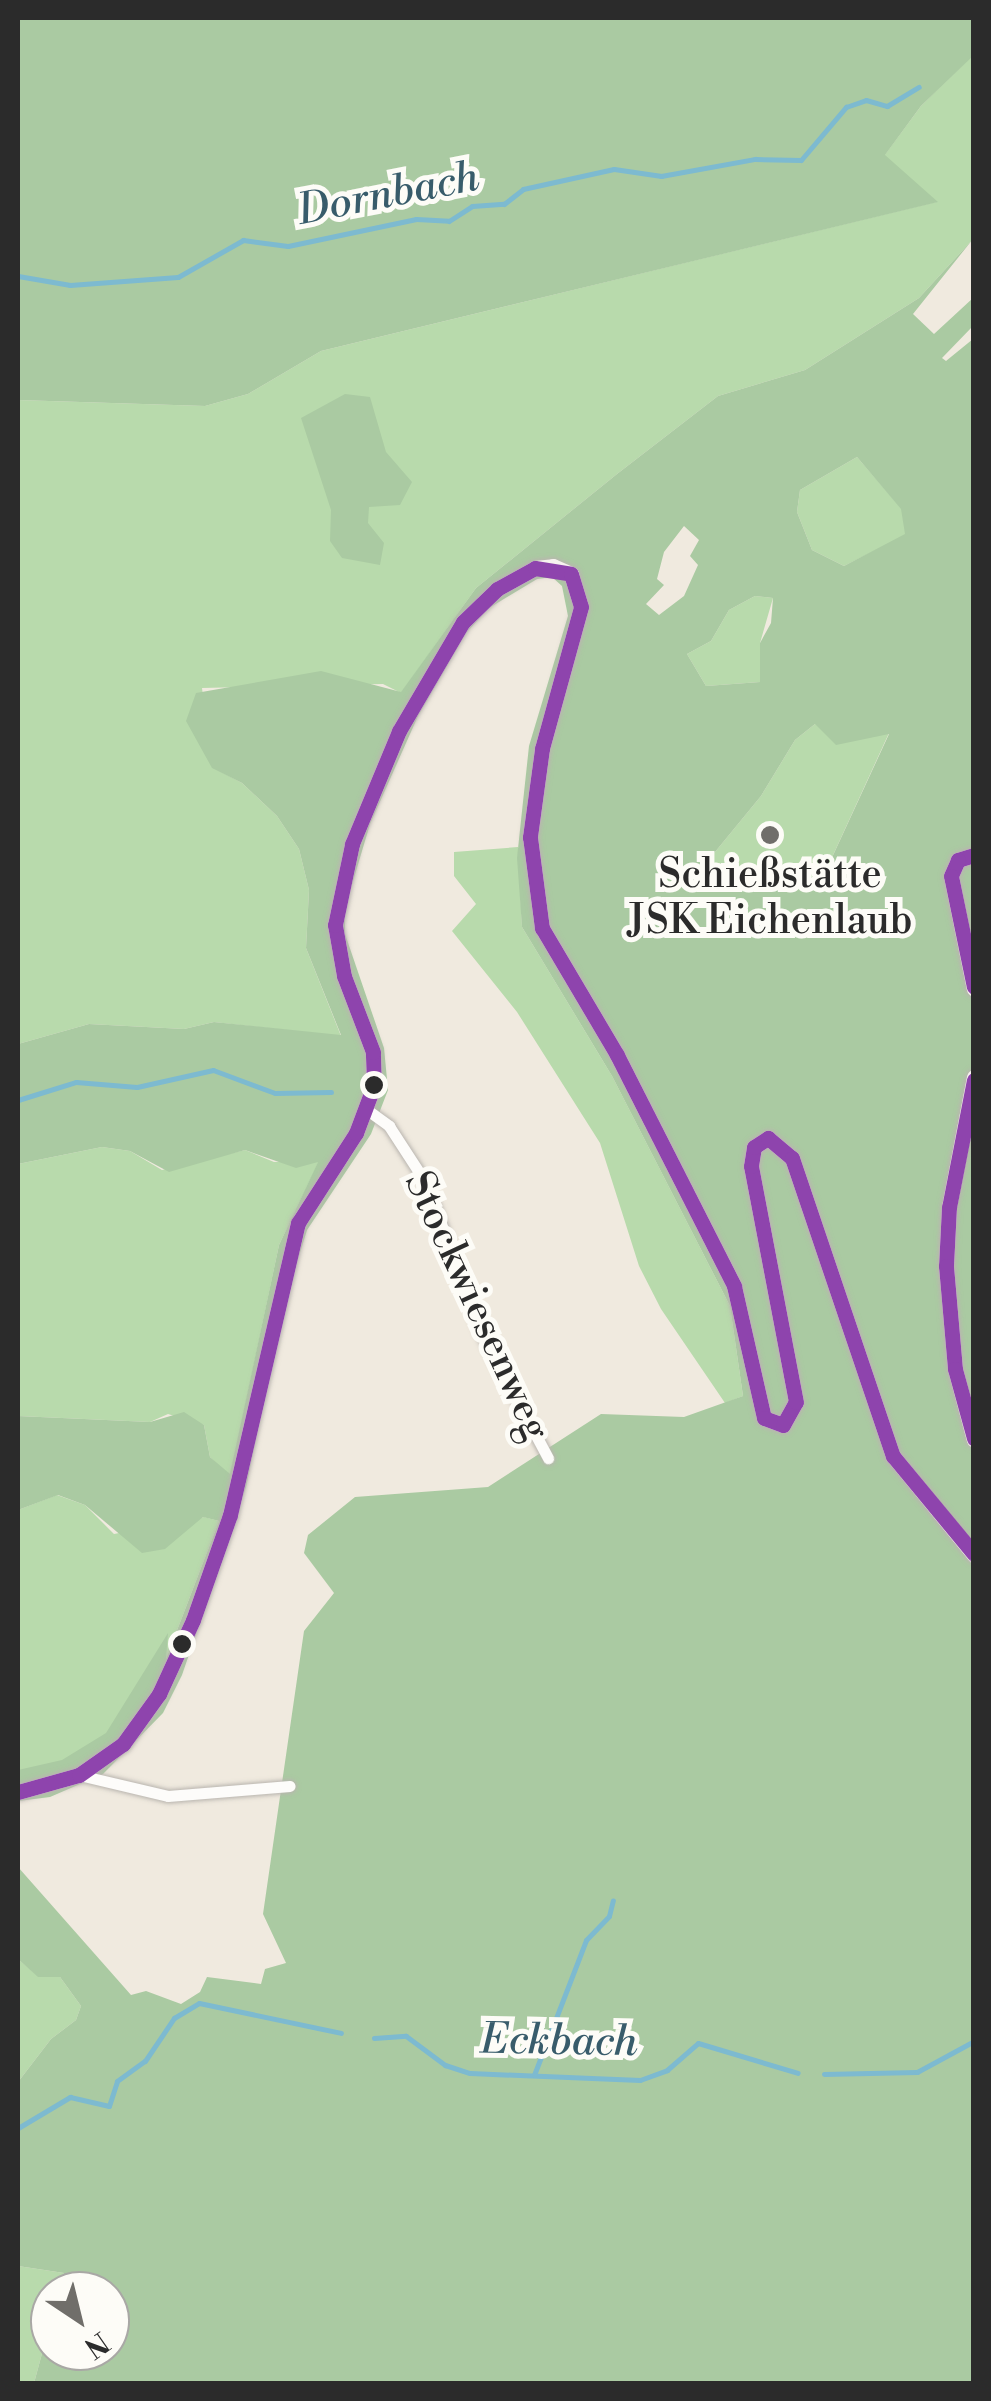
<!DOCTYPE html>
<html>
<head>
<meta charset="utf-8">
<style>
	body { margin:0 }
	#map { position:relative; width:991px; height:2401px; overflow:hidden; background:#f0eadf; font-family:"Libre Bodoni",serif }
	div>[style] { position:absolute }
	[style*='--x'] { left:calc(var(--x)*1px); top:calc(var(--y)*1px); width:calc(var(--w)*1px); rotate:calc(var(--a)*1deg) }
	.green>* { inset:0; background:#b8daac }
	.forest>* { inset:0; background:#aacaa2 }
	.stream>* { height:5px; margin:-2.5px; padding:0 2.5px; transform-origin:2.5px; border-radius:2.5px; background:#7dbad0 }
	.roads { filter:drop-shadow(0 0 2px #b9b5af) drop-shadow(0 0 2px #b9b5af) }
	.street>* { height:11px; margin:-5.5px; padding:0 5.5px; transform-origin:5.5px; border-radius:5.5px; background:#fdfcfa }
	.secondary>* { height:15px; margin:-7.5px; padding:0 7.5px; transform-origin:7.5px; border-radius:7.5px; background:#f7f3ef }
	.bus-1>* { height:15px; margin:-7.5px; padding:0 7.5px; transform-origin:7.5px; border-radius:7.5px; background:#8e44ad }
	.dots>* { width:28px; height:28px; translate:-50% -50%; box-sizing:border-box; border:5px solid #fdfcf7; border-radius:50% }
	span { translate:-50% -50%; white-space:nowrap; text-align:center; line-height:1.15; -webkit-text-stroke:10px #fdfcf7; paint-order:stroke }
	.poi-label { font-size:40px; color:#2b2b2b }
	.street-label { font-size:40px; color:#2b2b2b }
	.water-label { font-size:42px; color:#385c6b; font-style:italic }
	.frame { position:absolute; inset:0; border:20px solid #2b2b2b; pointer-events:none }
	.north { position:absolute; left:30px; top:2271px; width:100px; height:100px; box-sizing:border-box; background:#fdfcf7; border:2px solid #a9a8a5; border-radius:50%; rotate:145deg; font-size:28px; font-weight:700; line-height:40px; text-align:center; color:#2b2b2b }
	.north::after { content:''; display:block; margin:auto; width:35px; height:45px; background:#706e6a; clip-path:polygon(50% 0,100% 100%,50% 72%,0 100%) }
</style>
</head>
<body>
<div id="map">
	<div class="green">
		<div style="clip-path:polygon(973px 55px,973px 239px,919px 298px,805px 370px,718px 396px,617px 474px,476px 588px,401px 693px,383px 684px,202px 688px,212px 767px,242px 783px,277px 816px,299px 849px,309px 890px,306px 948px,341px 1036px,214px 1022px,184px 1029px,89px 1024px,18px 1044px,18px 400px,205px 406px,248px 394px,321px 351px,936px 202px,884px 156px,921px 106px)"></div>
		<div style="clip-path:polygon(857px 457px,902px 509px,906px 535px,844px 566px,812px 550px,797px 512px,800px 490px)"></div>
		<div style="clip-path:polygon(755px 596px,773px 598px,760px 643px,760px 682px,706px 686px,687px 654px,711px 641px,729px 610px)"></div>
		<div style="clip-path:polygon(815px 724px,889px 733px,823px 877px,734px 888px,706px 863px,761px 796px,795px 740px)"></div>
		<div style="clip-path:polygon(518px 847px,522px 927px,612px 1076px,730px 1306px,743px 1396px,725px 1403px,661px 1309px,639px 1266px,600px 1143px,517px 1012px,452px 931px,476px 904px,454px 876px,454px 852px)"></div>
		<div style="clip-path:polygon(102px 1147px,130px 1151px,162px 1170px,245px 1150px,274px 1162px,319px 1161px,279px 1245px,230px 1477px,210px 1457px,204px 1425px,168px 1414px,150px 1422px,18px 1416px,18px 1164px)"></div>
		<div style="clip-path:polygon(57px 1495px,85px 1505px,114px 1534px,204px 1517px,219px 1521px,166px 1659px,122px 1733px,18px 1785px,18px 1510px)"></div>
		<div style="clip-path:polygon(18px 1959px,38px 1976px,60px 1977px,81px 2006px,76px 2020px,51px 2039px,18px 2082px)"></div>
		<div style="clip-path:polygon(18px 2266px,64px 2273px,59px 2291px,50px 2291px,50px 2324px,34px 2383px,18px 2383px)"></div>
	</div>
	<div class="forest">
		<div style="clip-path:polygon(18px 18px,973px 18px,974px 55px,921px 106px,885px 155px,938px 202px,321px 351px,248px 394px,205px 406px,18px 400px)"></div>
		<div style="clip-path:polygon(evenodd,973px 239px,913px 314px,934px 334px,973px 298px,973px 326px,942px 358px,946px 361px,973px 339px,973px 2383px,34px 2383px,50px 2324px,50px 2351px,110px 2351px,110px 2291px,59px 2291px,64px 2273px,18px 2266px,18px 2082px,51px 2039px,76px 2020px,81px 2006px,60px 1977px,38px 1977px,18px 1959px,18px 1867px,131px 1995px,146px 1991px,181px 2004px,200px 1992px,207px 1977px,261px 1984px,265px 1969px,286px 1963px,263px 1914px,304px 1631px,334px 1593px,304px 1553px,308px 1535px,355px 1497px,488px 1487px,601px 1414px,684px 1417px,743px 1396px,730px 1306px,612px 1076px,522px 927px,517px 858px,529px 746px,568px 616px,562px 586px,552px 577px,537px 579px,489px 608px,466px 633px,418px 716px,370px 824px,345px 908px,345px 934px,384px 1048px,388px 1090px,371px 1134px,307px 1230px,284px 1304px,246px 1487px,182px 1675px,163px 1713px,103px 1774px,50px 1797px,18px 1801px,18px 1770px,62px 1760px,106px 1733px,168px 1633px,166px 1659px,219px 1521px,203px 1517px,165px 1549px,142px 1553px,85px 1505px,58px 1495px,18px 1510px,18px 1416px,150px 1422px,184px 1412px,204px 1425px,210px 1457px,230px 1474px,279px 1245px,318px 1162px,296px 1168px,245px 1150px,169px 1172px,130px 1151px,102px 1147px,18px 1164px,18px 1044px,89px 1024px,184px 1029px,214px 1022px,341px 1035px,306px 948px,309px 890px,299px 849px,277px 816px,242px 783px,212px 768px,186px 721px,196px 693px,321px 671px,401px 692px,476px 588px,617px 474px,718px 396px,805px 370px,919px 298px,973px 239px,857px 457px,901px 509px,905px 534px,844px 566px,812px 550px,797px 512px,800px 490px,857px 457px,973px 239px,684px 526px,699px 540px,690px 556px,698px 565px,684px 596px,659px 615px,646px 604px,664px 585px,657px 579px,664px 552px,684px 526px,973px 239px,755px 596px,773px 598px,771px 623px,760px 643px,760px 682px,706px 686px,687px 654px,711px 641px,729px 610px,755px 596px,973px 239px,815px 724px,836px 745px,889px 734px,823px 877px,734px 887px,706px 863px,761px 796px,795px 740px,815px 724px)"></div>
		<div style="clip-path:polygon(345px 394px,370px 397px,386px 452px,412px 482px,400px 505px,369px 507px,368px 523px,384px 543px,380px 565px,342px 558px,330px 541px,331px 510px,301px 418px)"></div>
	</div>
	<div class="stream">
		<div style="--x:18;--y:276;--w:53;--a:9.8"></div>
		<div style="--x:70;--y:285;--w:108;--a:-4.2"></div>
		<div style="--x:178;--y:277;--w:75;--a:-29.6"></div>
		<div style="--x:243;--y:240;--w:45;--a:7.6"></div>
		<div style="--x:288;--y:246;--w:131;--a:-11.9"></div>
		<div style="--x:416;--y:219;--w:33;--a:3"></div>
		<div style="--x:449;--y:221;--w:27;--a:-33"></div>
		<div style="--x:472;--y:206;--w:32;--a:-4"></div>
		<div style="--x:504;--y:204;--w:24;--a:-38"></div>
		<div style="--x:523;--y:189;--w:93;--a:-12.4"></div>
		<div style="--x:614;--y:169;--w:48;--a:8.5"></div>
		<div style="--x:661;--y:176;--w:96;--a:-10.3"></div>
		<div style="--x:755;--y:159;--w:46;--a:1.2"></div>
		<div style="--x:801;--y:160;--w:70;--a:-49.7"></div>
		<div style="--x:846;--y:107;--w:21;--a:-19"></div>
		<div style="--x:866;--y:100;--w:22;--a:16"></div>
		<div style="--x:887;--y:106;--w:37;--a:-31"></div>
		<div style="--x:18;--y:1100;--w:61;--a:-17.2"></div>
		<div style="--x:76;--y:1082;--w:61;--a:4.7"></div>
		<div style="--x:137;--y:1087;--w:78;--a:-12.6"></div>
		<div style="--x:213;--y:1070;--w:66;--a:20.4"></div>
		<div style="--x:275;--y:1093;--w:56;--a:-1"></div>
		<div style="--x:374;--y:2038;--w:32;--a:-4"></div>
		<div style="--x:406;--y:2036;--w:49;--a:36.6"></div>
		<div style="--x:445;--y:2065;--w:26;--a:18"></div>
		<div style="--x:470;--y:2073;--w:170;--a:2.4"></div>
		<div style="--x:640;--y:2080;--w:29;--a:-20"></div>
		<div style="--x:667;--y:2070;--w:41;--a:-41.1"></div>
		<div style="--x:698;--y:2043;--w:104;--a:16.7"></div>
		<div style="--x:824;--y:2074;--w:93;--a:-1.2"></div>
		<div style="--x:917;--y:2072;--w:65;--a:-28.5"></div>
		<div style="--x:534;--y:2075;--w:145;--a:-68.9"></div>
		<div style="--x:586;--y:1940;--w:33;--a:-46"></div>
		<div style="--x:609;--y:1916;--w:16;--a:-76"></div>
		<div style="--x:18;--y:2128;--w:61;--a:-30.8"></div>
		<div style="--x:70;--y:2097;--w:40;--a:13"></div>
		<div style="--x:109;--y:2106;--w:26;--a:-72"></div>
		<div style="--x:117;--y:2081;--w:34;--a:-36"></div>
		<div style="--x:145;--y:2061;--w:52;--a:-56"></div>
		<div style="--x:174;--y:2018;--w:29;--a:-31"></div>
		<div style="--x:199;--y:2003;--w:145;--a:11.9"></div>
	</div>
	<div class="roads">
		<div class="street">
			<div style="--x:366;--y:1109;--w:29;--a:36"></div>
			<div style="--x:389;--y:1126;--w:68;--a:57"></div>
			<div style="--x:426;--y:1183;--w:159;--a:69.7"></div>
			<div style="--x:481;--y:1332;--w:143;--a:62"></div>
			<div style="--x:79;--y:1775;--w:91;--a:13.3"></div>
			<div style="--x:168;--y:1796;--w:122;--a:-4.7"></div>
		</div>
		<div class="secondary">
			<div style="--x:974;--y:855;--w:17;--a:163"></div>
			<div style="--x:958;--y:860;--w:17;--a:114"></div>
			<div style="--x:951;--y:876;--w:115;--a:78.5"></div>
			<div style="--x:974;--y:1077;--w:132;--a:100.9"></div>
			<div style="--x:949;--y:1207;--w:59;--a:92.9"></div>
			<div style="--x:946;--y:1266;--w:103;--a:85"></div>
			<div style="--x:955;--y:1369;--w:73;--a:75"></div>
			<div style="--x:18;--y:1792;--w:63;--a:-15.6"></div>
			<div style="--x:79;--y:1775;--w:54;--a:-35.2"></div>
			<div style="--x:123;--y:1744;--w:62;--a:-54.2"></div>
			<div style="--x:159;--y:1694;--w:81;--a:-65.3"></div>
			<div style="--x:193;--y:1620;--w:111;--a:-70.6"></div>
			<div style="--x:230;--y:1515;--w:300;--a:-76.9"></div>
			<div style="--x:298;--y:1223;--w:107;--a:-57.2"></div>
			<div style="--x:356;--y:1133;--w:51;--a:-69.4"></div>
			<div style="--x:374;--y:1085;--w:33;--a:-92"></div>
			<div style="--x:373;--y:1052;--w:81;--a:-110.9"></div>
			<div style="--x:344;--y:976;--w:52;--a:-100"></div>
			<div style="--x:335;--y:925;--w:83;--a:-78.1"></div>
			<div style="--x:352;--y:844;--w:122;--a:-67.4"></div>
			<div style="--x:399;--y:731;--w:126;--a:-59.6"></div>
			<div style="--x:463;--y:622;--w:47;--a:-44.1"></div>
			<div style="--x:497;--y:589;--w:43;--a:-28.9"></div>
			<div style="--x:535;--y:568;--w:18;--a:-6"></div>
			<div style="--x:553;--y:566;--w:20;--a:24"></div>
			<div style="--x:571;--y:574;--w:34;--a:73"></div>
			<div style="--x:581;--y:607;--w:147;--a:105.4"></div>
			<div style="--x:542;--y:749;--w:89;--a:97.8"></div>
			<div style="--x:530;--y:837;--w:92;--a:82.5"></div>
			<div style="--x:542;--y:928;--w:147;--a:59.4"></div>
			<div style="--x:617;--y:1055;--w:259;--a:63.1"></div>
			<div style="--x:734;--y:1286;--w:135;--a:77.2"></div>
			<div style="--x:764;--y:1418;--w:20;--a:20"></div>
			<div style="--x:783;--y:1425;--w:26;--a:-61"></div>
			<div style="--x:796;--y:1402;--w:240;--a:-100.8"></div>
			<div style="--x:751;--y:1166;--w:19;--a:-81"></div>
			<div style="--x:754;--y:1147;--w:17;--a:-33"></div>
			<div style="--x:768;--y:1138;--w:31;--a:40"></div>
			<div style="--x:792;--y:1158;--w:315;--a:71.3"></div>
			<div style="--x:893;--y:1456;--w:128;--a:50.7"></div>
		</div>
	</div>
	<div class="bus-1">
		<div style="--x:974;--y:855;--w:17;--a:163"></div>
		<div style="--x:958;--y:860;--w:17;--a:114"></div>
		<div style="--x:951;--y:876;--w:113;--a:78.3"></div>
		<div style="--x:974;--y:1080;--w:129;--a:101.1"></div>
		<div style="--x:949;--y:1207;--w:59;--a:92.9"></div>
		<div style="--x:946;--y:1266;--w:103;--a:85"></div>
		<div style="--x:955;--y:1369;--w:72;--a:74.6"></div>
		<div style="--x:18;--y:1792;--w:63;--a:-15.6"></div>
		<div style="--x:79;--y:1775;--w:54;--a:-35.2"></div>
		<div style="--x:123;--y:1744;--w:62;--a:-54.2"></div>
		<div style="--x:159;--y:1694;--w:81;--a:-65.3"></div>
		<div style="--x:193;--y:1620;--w:111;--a:-70.6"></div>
		<div style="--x:230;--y:1515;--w:300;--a:-76.9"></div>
		<div style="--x:298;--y:1223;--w:107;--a:-57.2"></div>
		<div style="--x:356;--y:1133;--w:51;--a:-69.4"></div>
		<div style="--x:374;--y:1085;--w:33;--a:-92"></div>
		<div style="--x:373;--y:1052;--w:81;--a:-110.9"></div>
		<div style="--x:344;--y:976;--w:52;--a:-100"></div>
		<div style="--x:335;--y:925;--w:83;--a:-78.1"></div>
		<div style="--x:352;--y:844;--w:122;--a:-67.4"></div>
		<div style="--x:399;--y:731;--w:126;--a:-59.6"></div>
		<div style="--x:463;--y:622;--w:47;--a:-44.1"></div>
		<div style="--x:497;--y:589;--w:43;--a:-28.9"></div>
		<div style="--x:535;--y:568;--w:36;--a:9"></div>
		<div style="--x:571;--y:574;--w:34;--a:73"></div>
		<div style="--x:581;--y:607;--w:147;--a:105.4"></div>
		<div style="--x:542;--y:749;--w:89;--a:97.8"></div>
		<div style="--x:530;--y:837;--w:92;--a:82.5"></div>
		<div style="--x:542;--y:928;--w:147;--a:59.4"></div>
		<div style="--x:617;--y:1055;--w:259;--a:63.1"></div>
		<div style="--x:734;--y:1286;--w:135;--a:77.2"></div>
		<div style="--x:764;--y:1418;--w:20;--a:20"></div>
		<div style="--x:783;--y:1425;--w:26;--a:-61"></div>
		<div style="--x:796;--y:1402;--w:240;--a:-100.8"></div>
		<div style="--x:751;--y:1166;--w:19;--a:-81"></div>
		<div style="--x:754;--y:1147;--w:17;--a:-33"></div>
		<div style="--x:768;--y:1138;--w:31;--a:40"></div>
		<div style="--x:792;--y:1158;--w:315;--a:71.3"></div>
		<div style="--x:893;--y:1456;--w:127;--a:50.4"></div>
	</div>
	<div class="dots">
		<div style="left:770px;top:835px;background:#706e6a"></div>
		<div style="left:374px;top:1085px;background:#2b2b2b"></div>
		<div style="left:182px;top:1644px;background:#2b2b2b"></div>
	</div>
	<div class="poi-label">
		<span style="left:770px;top:898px">Schießstätte<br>JSK Eichenlaub</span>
	</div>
	<div class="street-label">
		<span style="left:477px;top:1306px;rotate:65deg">Stockwiesenweg</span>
	</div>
	<div class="water-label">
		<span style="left:388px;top:195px;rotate:-11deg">Dornbach</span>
		<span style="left:559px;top:2042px;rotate:1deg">Eckbach</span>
	</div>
	<div class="frame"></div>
	<div class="north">N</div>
</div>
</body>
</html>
